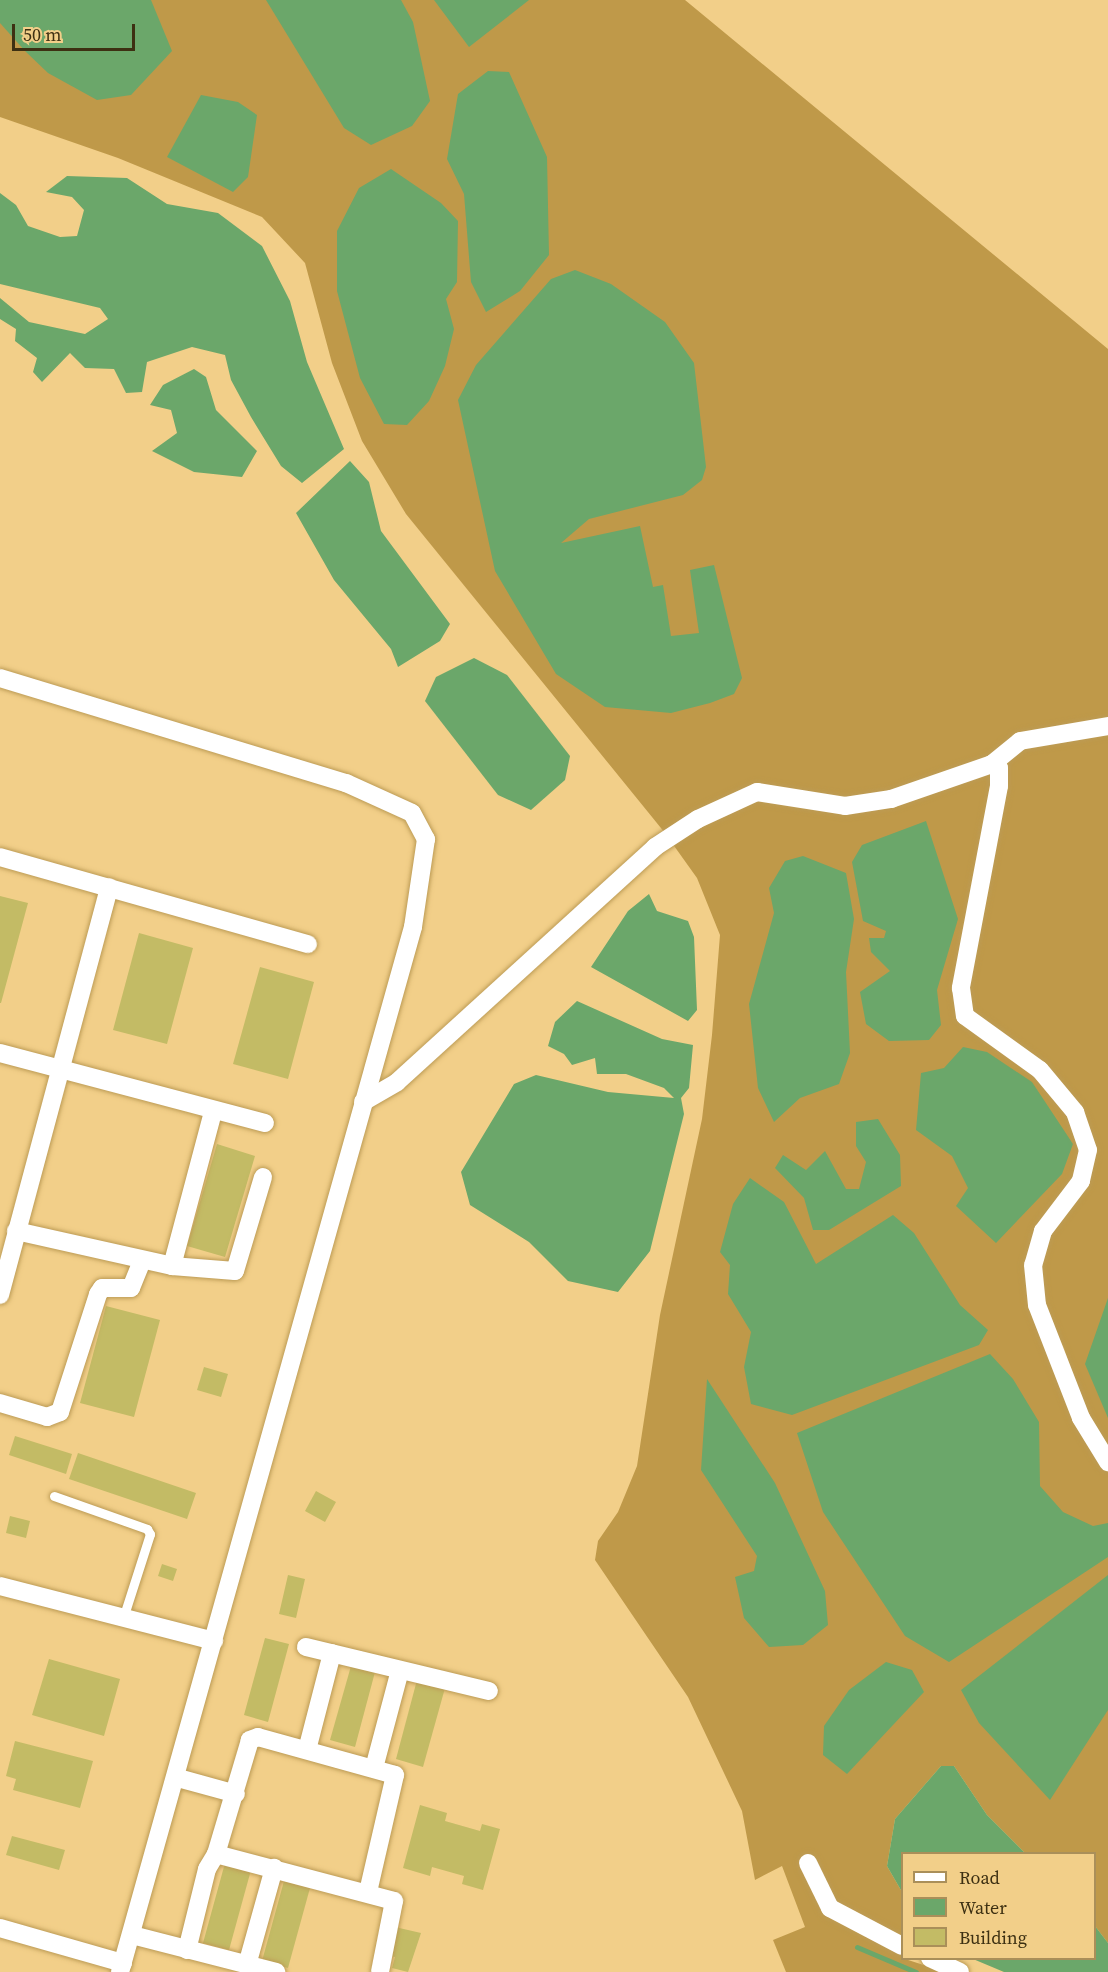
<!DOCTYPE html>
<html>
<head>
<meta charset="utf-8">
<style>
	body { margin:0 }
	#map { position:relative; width:1108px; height:1972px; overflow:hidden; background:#f2cf89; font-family:"Source Serif 4",serif }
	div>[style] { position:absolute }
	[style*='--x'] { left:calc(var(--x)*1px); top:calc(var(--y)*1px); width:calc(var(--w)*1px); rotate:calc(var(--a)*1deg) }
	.forest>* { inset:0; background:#bf9949 }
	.water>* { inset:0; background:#6ba76a }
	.stream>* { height:5px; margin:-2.5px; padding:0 2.5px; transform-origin:2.5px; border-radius:2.5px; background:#6ba76a }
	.building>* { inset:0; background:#c3bb65 }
	.roads { filter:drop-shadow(0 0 2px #bc9b55) drop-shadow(0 0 2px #bc9b55) }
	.service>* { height:9px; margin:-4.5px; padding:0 4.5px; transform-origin:4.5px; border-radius:4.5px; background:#fff }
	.minor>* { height:18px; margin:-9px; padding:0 9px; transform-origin:9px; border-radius:9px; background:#fff }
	span { translate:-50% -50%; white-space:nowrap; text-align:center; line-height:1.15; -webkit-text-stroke:5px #f2cf89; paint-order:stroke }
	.legend { position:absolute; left:901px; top:1852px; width:195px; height:108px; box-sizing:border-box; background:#f2cf89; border:2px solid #aa8f59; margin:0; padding:8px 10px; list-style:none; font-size:18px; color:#3d3012 }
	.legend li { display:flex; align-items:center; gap:12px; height:30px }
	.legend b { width:30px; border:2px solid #aa8f59 }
	.scale { position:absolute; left:12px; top:24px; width:123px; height:27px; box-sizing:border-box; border:3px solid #3d3012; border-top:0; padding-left:8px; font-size:18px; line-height:21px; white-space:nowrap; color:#3d3012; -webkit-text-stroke:4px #f2cf89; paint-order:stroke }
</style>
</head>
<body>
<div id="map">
	<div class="forest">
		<div style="clip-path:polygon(0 0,685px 0,1108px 349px,1108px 1452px,1086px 1415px,1064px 1348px,1042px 1303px,1039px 1265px,1048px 1234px,1086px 1183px,1080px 1109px,970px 1013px,966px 987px,1005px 766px,845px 800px,772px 791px,665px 833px,406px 514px,362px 441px,332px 363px,305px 263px,262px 217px,118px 158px,0 117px)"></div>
		<div style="clip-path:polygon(993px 770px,955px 988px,959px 1020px,1036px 1073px,1070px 1114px,1082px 1150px,1075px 1179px,1027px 1264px,1108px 1472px,1108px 1943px,1095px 1926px,1094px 1854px,1025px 1853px,987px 1815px,954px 1766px,941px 1766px,895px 1819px,887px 1866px,902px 1892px,902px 1958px,945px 1972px,786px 1972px,773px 1940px,805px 1927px,782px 1866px,755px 1880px,742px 1811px,688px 1697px,595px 1560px,598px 1541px,618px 1512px,637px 1466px,660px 1315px,702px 1119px,712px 1035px,720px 935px,697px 878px,672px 843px,757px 798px,894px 805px)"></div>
	</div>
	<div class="water">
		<div style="clip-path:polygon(0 0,151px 0,172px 51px,131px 95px,97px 100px,48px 73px,25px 51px,0 23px)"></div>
		<div style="clip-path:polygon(266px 0,401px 0,413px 22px,430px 101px,412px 126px,371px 145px,344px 128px)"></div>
		<div style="clip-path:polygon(434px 0,529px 0,469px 47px)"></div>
		<div style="clip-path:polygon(488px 71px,509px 72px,547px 157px,549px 255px,520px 291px,486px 312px,471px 282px,464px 194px,447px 159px,458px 94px)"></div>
		<div style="clip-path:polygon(201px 95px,238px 102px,257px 115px,248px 177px,233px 192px,167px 157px)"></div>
		<div style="clip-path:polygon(391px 169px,441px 203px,458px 221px,457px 282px,446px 299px,454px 329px,445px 366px,429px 401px,407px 425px,384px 424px,360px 378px,337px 291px,337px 231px,359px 188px)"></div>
		<div style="clip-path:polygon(67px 176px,127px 178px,167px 204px,218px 213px,262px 246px,290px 301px,307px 362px,344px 449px,302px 483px,281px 466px,251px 417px,231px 380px,225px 355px,192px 347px,147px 362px,142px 392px,126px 393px,114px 369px,85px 368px,70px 353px,42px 382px,33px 372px,37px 358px,15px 341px,16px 329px,0 319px,0 298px,29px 322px,85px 334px,108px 319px,100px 308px,0 284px,0 193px,16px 205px,28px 226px,60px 237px,77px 236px,84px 210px,72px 197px,46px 192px)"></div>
		<div style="clip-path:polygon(575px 270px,611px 284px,665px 322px,694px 363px,706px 467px,702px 480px,683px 495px,589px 519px,561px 543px,640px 526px,653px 587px,663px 585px,671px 636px,699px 633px,690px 570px,714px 565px,742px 678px,734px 694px,710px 703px,671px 713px,605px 707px,556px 674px,495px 571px,458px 400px,476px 365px,551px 279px)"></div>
		<div style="clip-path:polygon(194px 369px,206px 377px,216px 410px,257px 451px,242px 477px,194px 472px,152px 451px,177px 433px,171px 410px,150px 405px,163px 385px)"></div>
		<div style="clip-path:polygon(350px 461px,369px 482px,381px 531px,450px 624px,440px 641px,398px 667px,391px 649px,334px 580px,296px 513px)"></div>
		<div style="clip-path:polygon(474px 658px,507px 675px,570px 756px,565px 780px,531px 810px,498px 795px,425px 701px,436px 677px)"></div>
		<div style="clip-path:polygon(926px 821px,958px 919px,937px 990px,941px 1025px,929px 1040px,889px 1041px,866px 1024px,860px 992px,890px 971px,871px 952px,869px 938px,884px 938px,886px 931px,863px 921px,852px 862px,862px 845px)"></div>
		<div style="clip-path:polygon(803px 856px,846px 873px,854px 919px,846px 972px,850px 1053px,839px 1084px,800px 1098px,774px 1122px,758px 1088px,749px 1004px,774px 913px,769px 888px,785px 861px)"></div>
		<div style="clip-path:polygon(649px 894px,657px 911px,688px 921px,694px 937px,697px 1010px,688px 1021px,591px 967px,628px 911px)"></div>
		<div style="clip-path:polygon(577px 1001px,662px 1039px,693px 1045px,689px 1088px,681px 1098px,684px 1114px,650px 1251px,618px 1292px,568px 1281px,529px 1242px,470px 1205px,461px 1172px,514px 1084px,536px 1075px,608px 1092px,674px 1098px,664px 1088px,626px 1074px,597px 1074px,595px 1058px,572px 1065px,564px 1054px,548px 1046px,555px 1022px)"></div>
		<div style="clip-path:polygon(963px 1047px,987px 1052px,1032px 1082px,1073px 1144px,1062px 1174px,996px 1243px,956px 1206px,968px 1188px,952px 1156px,916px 1130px,921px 1073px,944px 1068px)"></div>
		<div style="clip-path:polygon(878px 1119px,900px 1155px,901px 1186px,829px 1230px,813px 1230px,804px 1198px,775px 1168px,783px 1155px,806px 1170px,825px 1151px,846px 1189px,859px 1189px,866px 1162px,856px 1146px,856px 1122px)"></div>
		<div style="clip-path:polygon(750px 1178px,784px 1202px,816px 1264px,893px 1215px,914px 1233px,960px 1305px,988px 1330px,979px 1345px,792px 1415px,751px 1404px,744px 1367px,751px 1332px,728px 1294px,730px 1265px,720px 1252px,733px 1204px)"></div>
		<div style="clip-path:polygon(1108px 1298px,1108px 1418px,1085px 1364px)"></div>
		<div style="clip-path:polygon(990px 1354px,1013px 1379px,1039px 1422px,1040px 1486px,1063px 1512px,1093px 1526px,1108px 1523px,1108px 1557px,949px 1662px,905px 1636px,823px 1512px,797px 1433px)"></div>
		<div style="clip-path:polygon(707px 1379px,775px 1483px,825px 1591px,828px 1625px,803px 1645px,769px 1647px,744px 1618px,735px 1577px,754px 1571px,757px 1556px,701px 1470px)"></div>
		<div style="clip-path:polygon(1108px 1575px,1108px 1710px,1050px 1800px,979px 1723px,961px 1690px)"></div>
		<div style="clip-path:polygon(886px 1662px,912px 1670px,924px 1692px,847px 1774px,823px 1755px,824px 1726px,849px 1690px)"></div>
		<div style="clip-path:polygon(941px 1766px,954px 1766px,987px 1815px,1025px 1853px,902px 1854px,902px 1892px,887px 1866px,895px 1819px)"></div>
		<div style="clip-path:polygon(1095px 1926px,1108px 1943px,1108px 1972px,1004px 1972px,973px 1959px,1094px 1958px)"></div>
	</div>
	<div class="stream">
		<div style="--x:857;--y:1947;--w:64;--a:23"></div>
	</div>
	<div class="building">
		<div style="clip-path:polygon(0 896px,28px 903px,1px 1003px,0 1003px)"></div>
		<div style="clip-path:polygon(139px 933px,193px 948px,167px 1044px,113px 1030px)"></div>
		<div style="clip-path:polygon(260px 967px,314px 982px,288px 1079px,233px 1064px)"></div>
		<div style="clip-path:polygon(217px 1144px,255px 1156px,225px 1257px,187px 1246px)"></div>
		<div style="clip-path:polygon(106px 1306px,160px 1320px,134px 1417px,80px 1403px)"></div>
		<div style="clip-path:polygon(204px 1367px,228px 1374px,221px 1397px,197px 1390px)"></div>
		<div style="clip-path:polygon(15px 1436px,72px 1454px,66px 1474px,9px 1455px)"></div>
		<div style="clip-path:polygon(78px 1453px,196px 1493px,187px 1519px,69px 1479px)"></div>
		<div style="clip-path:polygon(316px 1491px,336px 1502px,325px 1522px,305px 1511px)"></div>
		<div style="clip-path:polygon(10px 1516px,30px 1521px,26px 1538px,6px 1533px)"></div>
		<div style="clip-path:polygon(162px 1564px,177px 1569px,173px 1581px,158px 1576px)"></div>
		<div style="clip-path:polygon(288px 1575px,305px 1579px,296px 1618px,279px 1614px)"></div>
		<div style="clip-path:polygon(265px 1638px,289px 1644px,268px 1722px,244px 1715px)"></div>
		<div style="clip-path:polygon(49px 1659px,120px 1679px,104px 1736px,32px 1715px)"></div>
		<div style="clip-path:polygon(351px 1666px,375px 1672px,355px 1747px,330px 1740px)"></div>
		<div style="clip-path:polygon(417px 1680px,445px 1688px,423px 1767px,396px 1759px)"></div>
		<div style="clip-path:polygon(15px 1741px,93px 1761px,80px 1808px,13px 1790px,16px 1779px,6px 1776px)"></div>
		<div style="clip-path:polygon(420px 1805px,447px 1813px,445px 1821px,480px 1831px,482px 1824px,500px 1829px,483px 1890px,462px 1884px,464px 1876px,432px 1867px,430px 1876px,403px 1868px)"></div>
		<div style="clip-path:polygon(12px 1836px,65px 1850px,59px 1870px,6px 1855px)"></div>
		<div style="clip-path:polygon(225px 1863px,251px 1870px,229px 1950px,203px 1943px)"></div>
		<div style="clip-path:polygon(284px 1881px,310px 1888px,288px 1968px,262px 1961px)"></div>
		<div style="clip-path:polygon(395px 1927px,421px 1933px,408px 1972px,392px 1968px,395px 1957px,389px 1956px)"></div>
	</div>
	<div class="roads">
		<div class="service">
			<div style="--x:54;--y:1496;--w:99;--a:19.5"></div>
			<div style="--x:147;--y:1529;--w:6;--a:59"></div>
			<div style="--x:150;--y:1534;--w:88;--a:107.8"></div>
		</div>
		<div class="minor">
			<div style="--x:0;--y:678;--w:362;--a:16.9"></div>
			<div style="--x:346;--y:783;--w:72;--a:24.4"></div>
			<div style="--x:412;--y:813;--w:30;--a:62"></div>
			<div style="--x:426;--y:839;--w:89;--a:98.4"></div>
			<div style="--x:413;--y:927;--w:1085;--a:105.66"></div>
			<div style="--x:992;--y:764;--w:36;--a:-39"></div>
			<div style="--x:1020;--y:741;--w:89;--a:-9.7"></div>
			<div style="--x:0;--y:857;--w:320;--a:15.8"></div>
			<div style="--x:0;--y:1053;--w:274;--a:14.8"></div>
			<div style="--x:363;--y:1102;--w:39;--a:-30"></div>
			<div style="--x:397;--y:1082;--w:349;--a:-42.3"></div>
			<div style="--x:655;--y:847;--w:51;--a:-33.1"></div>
			<div style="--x:698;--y:819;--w:65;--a:-24.6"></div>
			<div style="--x:757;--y:792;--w:89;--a:9"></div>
			<div style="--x:845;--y:806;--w:47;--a:-8.7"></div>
			<div style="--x:891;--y:799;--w:107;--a:-19.1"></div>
			<div style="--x:992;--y:764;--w:8;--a:30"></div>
			<div style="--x:999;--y:768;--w:18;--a:90"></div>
			<div style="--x:999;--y:786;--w:206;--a:100.7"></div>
			<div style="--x:961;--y:988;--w:28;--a:82"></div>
			<div style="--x:965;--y:1016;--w:92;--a:35.8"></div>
			<div style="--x:1040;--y:1070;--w:55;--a:50.2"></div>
			<div style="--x:1075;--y:1112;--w:40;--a:71.1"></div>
			<div style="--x:1088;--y:1150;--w:32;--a:103"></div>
			<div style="--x:1081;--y:1181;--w:63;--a:127.2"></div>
			<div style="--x:1043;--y:1231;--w:35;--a:106"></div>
			<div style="--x:1033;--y:1265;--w:40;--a:84.3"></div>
			<div style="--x:1037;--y:1305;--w:121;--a:68.7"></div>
			<div style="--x:1081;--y:1418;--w:52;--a:58.5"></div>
			<div style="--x:16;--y:1231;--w:160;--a:12.6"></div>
			<div style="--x:172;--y:1266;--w:159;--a:-75.1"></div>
			<div style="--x:172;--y:1266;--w:63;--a:4.5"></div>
			<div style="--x:235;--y:1271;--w:98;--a:-73.4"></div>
			<div style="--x:0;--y:1295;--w:422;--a:-75"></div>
			<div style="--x:0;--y:1403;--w:49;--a:16.6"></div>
			<div style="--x:47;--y:1417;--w:14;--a:-21"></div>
			<div style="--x:60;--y:1412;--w:124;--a:-72.1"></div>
			<div style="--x:98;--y:1294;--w:7;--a:-56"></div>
			<div style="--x:102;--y:1288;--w:29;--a:0"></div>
			<div style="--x:131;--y:1288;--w:29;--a:-68"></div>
			<div style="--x:0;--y:1586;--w:221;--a:14.4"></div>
			<div style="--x:306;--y:1647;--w:188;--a:13.5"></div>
			<div style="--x:307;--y:1750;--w:100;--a:-75.5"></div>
			<div style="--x:374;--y:1768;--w:101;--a:-75.1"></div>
			<div style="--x:178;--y:1778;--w:60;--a:15.4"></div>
			<div style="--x:808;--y:1863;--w:50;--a:63.9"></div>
			<div style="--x:830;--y:1908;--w:81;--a:27.8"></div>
			<div style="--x:368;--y:1892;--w:120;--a:-77"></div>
			<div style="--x:395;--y:1775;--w:142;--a:-164.5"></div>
			<div style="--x:258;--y:1737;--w:9;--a:159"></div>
			<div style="--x:250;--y:1740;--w:119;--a:106.6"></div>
			<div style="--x:216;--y:1854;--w:184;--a:14.8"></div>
			<div style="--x:394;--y:1901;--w:72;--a:101.2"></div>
			<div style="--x:0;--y:1928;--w:128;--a:15.9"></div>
			<div style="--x:132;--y:1935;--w:149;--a:14.4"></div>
			<div style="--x:187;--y:1950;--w:83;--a:-76.1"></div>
			<div style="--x:207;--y:1869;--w:17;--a:-59"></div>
			<div style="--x:930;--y:1958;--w:33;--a:25"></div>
			<div style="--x:247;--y:1965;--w:101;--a:-74.4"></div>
		</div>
	</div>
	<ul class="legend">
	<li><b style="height:8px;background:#fff"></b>Road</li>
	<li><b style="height:16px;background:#6ba76a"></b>Water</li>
	<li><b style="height:16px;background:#c3bb65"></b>Building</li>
	</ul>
	<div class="scale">50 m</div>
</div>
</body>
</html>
